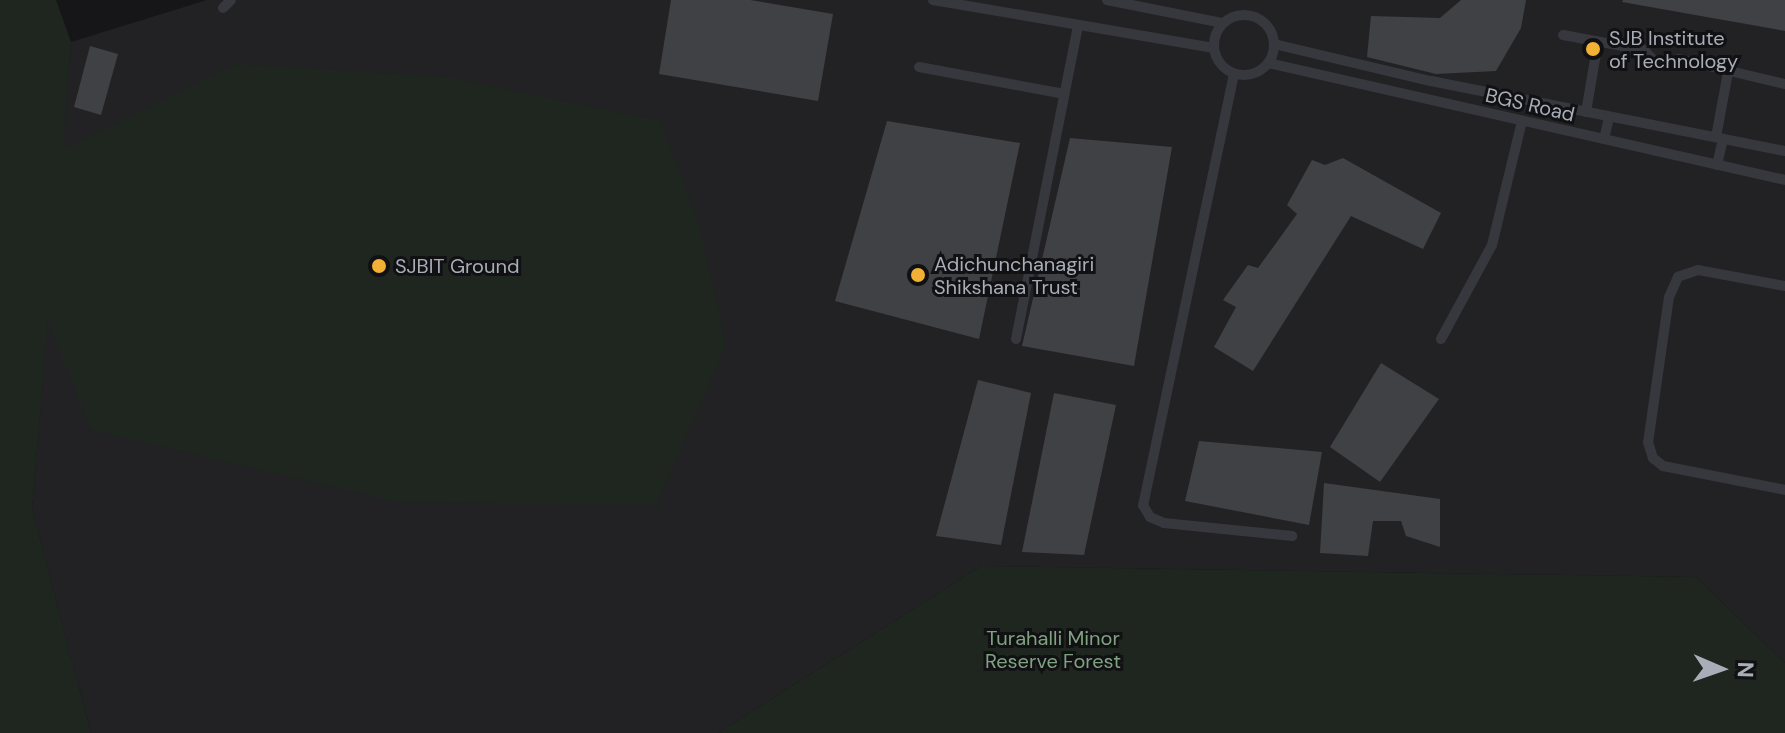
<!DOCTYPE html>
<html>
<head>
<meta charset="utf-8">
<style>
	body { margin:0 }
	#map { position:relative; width:1785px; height:733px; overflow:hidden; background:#161618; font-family:"DM Sans",sans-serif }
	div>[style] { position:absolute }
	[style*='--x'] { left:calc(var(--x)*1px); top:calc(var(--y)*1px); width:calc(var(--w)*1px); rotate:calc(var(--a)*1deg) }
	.built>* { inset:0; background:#222225 }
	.green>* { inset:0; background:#1e261f }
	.building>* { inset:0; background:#404145 }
	.service>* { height:10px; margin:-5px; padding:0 5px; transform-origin:5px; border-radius:5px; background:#37383d }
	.service>.ring { margin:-5px; padding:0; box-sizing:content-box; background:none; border:10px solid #37383d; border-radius:50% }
	.dots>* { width:22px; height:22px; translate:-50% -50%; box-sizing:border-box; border:4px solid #111113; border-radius:50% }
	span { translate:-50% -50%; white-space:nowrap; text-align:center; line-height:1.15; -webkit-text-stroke:6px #111113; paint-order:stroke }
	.poi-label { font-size:20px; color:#a8adb8 }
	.left { translate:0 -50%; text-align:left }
	.street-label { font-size:20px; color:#a8adb8 }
	.park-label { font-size:20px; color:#7fa381 }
	.north { position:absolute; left:1681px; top:629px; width:80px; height:80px; -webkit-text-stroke:6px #111113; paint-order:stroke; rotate:92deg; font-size:22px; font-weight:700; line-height:32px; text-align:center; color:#a8adb8 }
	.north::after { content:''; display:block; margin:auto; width:28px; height:36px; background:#a8adb8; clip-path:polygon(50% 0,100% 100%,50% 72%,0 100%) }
</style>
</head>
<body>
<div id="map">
	<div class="built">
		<div style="clip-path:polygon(207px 0,1785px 0,1785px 663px,1696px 577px,981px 566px,718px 733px,91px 733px,32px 509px,71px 42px)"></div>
	</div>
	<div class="green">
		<div style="clip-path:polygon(0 0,56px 0,71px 42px,63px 149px,237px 64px,449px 77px,660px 121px,698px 220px,726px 346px,656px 506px,393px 501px,91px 430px,48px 322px,32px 509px,91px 733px,0 733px)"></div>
		<div style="clip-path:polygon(981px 566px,1696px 577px,1785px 663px,1785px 733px,718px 733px)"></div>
	</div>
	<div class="building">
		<div style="clip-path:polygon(671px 0,750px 0,833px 14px,818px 101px,659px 74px)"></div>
		<div style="clip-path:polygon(1461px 0,1526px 0,1521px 28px,1496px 71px,1436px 74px,1367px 57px,1371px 16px,1440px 18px)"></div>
		<div style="clip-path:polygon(1623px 0,1785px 0,1785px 31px,1622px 2px)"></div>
		<div style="clip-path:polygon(90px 46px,118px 54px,101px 115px,74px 107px)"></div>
		<div style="clip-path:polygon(887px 121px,1020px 143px,979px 339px,835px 301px)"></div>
		<div style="clip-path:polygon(1070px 138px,1172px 147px,1134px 366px,1022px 346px)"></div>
		<div style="clip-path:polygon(1343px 158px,1441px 213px,1423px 249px,1351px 216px,1253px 371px,1214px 347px,1236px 307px,1223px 300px,1248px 265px,1258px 268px,1297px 214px,1287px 205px,1312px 160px,1325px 165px)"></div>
		<div style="clip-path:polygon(1381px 363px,1439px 399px,1380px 482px,1330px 447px)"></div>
		<div style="clip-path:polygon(978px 380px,1031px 393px,1001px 545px,936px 536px)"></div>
		<div style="clip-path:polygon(1054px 393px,1116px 405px,1084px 555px,1022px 552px)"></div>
		<div style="clip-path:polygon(1199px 441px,1322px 452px,1309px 525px,1185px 501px)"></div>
		<div style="clip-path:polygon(1324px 483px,1440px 499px,1440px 547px,1406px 536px,1401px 521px,1373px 521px,1368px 556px,1320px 553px)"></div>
	</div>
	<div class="service">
		<div style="--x:933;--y:0;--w:285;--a:9.7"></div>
		<div style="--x:1107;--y:0;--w:117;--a:11.3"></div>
		<div style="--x:223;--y:8;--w:11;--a:-45"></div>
		<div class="ring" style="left:1214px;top:15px;width:50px;height:50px"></div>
		<div style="--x:1563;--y:35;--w:82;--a:10.5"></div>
		<div style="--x:1644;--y:50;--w:22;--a:47"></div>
		<div style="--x:1659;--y:66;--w:21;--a:-19"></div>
		<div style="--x:1679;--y:59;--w:109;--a:13.3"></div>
		<div style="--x:1274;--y:44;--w:161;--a:13.3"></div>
		<div style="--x:1431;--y:81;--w:361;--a:11.2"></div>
		<div style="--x:1268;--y:63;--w:530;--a:12.75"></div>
		<div style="--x:919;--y:67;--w:148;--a:10.5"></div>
		<div style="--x:1234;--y:74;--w:441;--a:101.9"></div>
		<div style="--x:1143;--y:505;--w:14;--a:60"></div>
		<div style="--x:1150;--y:517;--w:15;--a:23"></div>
		<div style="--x:1164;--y:523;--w:129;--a:5.8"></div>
		<div style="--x:1586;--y:112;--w:71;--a:-80.3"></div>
		<div style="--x:1716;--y:137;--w:66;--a:-79.5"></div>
		<div style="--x:1604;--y:139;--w:23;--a:-77"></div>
		<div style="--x:1717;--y:165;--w:27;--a:-77"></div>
		<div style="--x:1785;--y:286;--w:88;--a:-169.6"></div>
		<div style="--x:1698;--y:270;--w:21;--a:161"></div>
		<div style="--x:1678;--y:277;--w:22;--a:114"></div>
		<div style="--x:1669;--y:297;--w:147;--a:98.2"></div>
		<div style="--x:1648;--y:442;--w:17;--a:73"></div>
		<div style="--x:1653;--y:458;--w:13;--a:39"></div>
		<div style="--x:1663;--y:466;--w:124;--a:11.1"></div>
		<div style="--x:1016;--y:339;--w:320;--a:-78.8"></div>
		<div style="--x:1441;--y:339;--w:107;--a:-61.5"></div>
		<div style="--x:1492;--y:245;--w:128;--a:-76.4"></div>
	</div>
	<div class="dots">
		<div style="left:1593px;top:49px;background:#f2b134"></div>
		<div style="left:379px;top:266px;background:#f2b134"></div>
		<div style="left:918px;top:275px;background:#f2b134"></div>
	</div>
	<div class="poi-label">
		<span class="left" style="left:1609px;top:50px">SJB Institute<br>of Technology</span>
		<span class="left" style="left:934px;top:276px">Adichunchanagiri<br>Shikshana Trust</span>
		<span class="left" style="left:395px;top:266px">SJBIT Ground</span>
	</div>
	<div class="street-label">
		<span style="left:1530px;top:105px;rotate:13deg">BGS Road</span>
	</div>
	<div class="park-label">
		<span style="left:1053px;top:650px">Turahalli Minor<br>Reserve Forest</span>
	</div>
	<div class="north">N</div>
</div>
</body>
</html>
